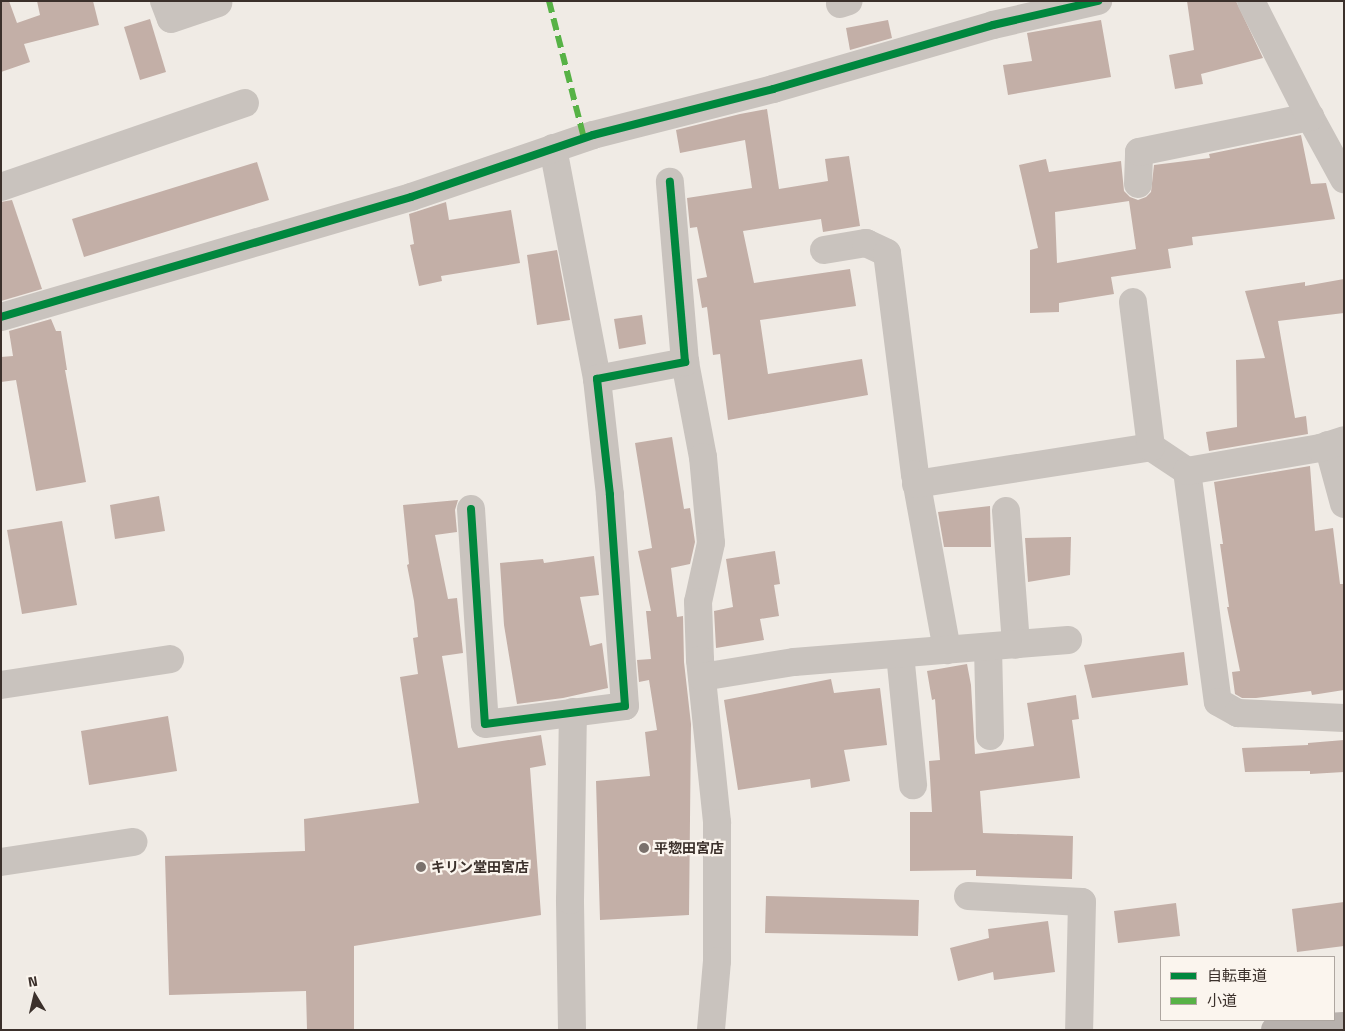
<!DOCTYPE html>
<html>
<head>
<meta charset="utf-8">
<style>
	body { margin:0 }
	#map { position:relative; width:1345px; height:1031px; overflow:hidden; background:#f0ebe5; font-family:"Titillium Web","Noto Sans JP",sans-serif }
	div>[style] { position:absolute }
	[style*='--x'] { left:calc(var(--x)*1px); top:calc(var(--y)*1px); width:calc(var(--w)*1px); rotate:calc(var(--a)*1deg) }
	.building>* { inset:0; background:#c3afa7 }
	.minor>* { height:28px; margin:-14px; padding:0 14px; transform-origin:14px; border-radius:14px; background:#c9c3be }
	.major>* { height:28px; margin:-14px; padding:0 14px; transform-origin:14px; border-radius:14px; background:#b8b1ad }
	.quiet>* { height:6px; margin-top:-3px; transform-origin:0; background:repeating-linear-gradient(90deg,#57b246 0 12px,transparent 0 18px) }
	.cycleway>* { height:8px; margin:-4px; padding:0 4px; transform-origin:4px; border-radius:4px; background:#00873e }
	.dots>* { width:14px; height:14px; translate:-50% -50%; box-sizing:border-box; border:2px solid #fbf5ee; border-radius:50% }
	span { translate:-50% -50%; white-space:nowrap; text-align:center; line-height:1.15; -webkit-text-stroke:4.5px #fbf5ee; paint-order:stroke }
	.poi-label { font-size:14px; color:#3b302b; font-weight:700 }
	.left { translate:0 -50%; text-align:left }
	.frame { position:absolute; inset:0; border:2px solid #3b302b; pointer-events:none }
	.legend { position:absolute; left:1160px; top:956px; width:175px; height:65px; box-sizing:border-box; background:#fbf5ee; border:1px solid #aea6a0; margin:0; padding:6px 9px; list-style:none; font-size:15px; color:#3b302b }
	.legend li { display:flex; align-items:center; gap:10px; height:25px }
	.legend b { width:25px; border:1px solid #aea6a0 }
	.north { position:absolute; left:10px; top:971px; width:50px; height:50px; -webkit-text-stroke:4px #fbf5ee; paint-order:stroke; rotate:351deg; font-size:14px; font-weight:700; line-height:20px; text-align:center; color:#3b302b }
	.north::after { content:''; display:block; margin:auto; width:18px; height:22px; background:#3b302b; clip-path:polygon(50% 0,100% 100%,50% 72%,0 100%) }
</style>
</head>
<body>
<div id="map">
	<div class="building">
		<div style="clip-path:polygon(1px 1px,9px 1px,17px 23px,40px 15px,37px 1px,93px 1px,99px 25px,24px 44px,30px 62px,1px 72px)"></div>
		<div style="clip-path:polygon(1187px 1px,1236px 1px,1263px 58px,1201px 74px,1203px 84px,1175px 89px,1169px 55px,1194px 50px)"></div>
		<div style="clip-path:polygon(150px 19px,166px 72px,140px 80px,124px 27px)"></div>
		<div style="clip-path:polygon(888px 20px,892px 38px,850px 50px,846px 28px)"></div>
		<div style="clip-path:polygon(1101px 20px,1111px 77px,1008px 95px,1003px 65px,1032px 61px,1027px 33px)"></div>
		<div style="clip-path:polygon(767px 109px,779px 189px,828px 181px,825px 159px,849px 156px,860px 226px,823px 232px,821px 219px,743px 231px,754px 283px,850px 269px,856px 306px,760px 320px,768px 374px,862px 359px,868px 395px,728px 420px,720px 354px,713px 355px,707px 307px,702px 308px,697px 279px,707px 277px,697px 227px,690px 228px,687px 198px,752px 188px,745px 140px,680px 153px,676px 130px,740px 114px)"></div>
		<div style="clip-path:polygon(evenodd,1301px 135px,1311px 184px,1326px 183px,1335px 219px,1192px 237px,1193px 245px,1168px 249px,1171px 268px,1111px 277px,1114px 294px,1059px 303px,1059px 312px,1030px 313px,1030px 250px,1038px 248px,1019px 165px,1046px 159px,1049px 172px,1121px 161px,1124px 191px,1130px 197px,1138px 200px,1146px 197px,1151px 192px,1154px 165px,1210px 158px,1209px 154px,1301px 135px,1129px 201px,1136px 249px,1057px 263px,1055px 212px,1129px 201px)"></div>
		<div style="clip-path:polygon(257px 162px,269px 200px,84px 257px,72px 219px)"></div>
		<div style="clip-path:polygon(12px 200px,42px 289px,1px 301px,1px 202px)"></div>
		<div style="clip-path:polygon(446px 202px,449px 220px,511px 210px,520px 263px,441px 276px,442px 281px,419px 286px,410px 245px,414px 244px,409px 214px)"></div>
		<div style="clip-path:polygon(557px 250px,570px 320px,537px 325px,527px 255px)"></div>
		<div style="clip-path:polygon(1344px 279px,1344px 313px,1278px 321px,1295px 418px,1306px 416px,1308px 434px,1209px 451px,1206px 432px,1237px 427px,1236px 360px,1265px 358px,1245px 291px,1305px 282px,1305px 286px)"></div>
		<div style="clip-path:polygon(642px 315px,646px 344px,619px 349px,614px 319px)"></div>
		<div style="clip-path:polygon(51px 319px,56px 331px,61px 331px,67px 370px,65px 370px,86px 482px,36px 491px,16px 380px,1px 382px,1px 357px,13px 356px,9px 331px)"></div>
		<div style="clip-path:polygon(672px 437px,684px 509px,690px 508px,695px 542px,690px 564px,671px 568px,677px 617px,683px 616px,684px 662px,691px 724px,689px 915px,600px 920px,596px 781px,650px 776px,645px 732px,657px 730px,649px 680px,639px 682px,637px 660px,651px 659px,646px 611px,651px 611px,638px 551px,652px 548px,635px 443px)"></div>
		<div style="clip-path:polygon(1310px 466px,1315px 531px,1333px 528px,1340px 584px,1344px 584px,1344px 690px,1312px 695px,1311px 691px,1256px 698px,1242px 698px,1235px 694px,1232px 672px,1240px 671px,1227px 607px,1229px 607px,1220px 544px,1223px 544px,1214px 482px)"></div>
		<div style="clip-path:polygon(159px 496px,165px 531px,115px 539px,110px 505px)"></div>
		<div style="clip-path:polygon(458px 500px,455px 510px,457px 532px,435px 535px,448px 599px,457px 598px,463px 653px,442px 656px,458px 748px,541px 735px,546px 765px,530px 768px,541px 915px,354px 946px,354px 1030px,307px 1030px,306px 991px,169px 995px,165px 856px,305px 851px,304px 819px,419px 803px,400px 677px,418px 674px,413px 638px,418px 637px,414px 601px,407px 565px,409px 564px,403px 505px)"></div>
		<div style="clip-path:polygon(990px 506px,991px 547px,944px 547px,938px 512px)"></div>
		<div style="clip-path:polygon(62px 521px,77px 605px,22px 614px,7px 530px)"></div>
		<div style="clip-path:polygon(1071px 537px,1070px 575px,1028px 582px,1025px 538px)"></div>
		<div style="clip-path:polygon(775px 551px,780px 584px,774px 585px,779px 616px,760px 619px,764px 640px,716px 648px,714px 611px,733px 607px,726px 559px)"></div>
		<div style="clip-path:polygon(594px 556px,599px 595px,580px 597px,590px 646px,602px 643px,608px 688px,563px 698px,517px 704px,504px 625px,500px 563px,543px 559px,544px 563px)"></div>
		<div style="clip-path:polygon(1184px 652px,1188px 685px,1092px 698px,1084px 665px)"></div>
		<div style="clip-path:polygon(967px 664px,971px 685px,975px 754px,1034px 746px,1027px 703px,1076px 695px,1079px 719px,1072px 720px,1080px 778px,980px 791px,983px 833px,1073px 836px,1072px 879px,976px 876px,976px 870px,910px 871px,910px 812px,932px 812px,929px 761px,940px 760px,935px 699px,932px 700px,927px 671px)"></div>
		<div style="clip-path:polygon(831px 679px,834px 693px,880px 688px,887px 745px,844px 750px,850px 781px,811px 788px,810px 779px,738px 790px,724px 700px)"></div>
		<div style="clip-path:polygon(168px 716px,177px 771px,89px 785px,81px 731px)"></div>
		<div style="clip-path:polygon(1344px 740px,1344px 772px,1310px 774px,1310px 771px,1245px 772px,1242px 748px,1308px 745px,1308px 743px)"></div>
		<div style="clip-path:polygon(766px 896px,919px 900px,918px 936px,765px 933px)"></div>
		<div style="clip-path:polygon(1344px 902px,1344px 946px,1297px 952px,1292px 909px)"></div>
		<div style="clip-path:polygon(1176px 903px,1180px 936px,1118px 943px,1114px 911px)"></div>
		<div style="clip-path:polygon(1048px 921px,1055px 972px,994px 980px,993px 972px,958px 981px,950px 948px,989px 938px,988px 929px)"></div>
	</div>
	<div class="minor">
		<div style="--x:164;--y:1;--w:19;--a:69"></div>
		<div style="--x:171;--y:19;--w:50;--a:-18.8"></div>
		<div style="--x:840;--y:4;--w:9;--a:-18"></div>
		<div style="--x:1310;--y:117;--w:71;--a:61.3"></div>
		<div style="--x:553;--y:148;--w:235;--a:79.2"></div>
		<div style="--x:1138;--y:184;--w:32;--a:-88"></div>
		<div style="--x:1139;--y:152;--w:175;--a:-11.6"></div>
		<div style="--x:1310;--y:117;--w:130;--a:-117"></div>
		<div style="--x:1;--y:187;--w:258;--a:-19"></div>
		<div style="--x:824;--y:250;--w:43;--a:-9.5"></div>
		<div style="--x:866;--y:243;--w:23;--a:25"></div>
		<div style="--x:887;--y:253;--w:223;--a:82.8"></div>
		<div style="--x:915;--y:474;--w:179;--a:79.7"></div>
		<div style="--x:1;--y:317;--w:427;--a:-16.3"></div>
		<div style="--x:411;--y:197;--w:192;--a:-18.8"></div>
		<div style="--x:593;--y:135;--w:186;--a:-14.3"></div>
		<div style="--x:773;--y:89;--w:229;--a:-16.2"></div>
		<div style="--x:993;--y:25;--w:108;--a:-12.9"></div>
		<div style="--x:685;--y:362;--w:97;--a:79.3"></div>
		<div style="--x:703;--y:457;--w:86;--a:84.7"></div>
		<div style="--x:711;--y:543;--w:60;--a:102.4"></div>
		<div style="--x:698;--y:602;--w:58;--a:88"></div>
		<div style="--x:700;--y:660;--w:164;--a:84"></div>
		<div style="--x:717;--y:823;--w:138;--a:90"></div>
		<div style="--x:717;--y:961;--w:69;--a:95"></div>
		<div style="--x:1328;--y:445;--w:61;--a:74.8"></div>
		<div style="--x:1151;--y:447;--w:43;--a:33.7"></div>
		<div style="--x:1187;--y:471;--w:233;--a:82.4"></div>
		<div style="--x:1218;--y:702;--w:23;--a:29"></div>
		<div style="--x:1238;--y:713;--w:106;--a:2.7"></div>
		<div style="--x:1187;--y:471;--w:135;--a:-9.8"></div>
		<div style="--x:1320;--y:448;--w:25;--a:-18"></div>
		<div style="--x:916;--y:484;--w:238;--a:-8.9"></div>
		<div style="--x:1151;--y:447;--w:146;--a:-97.1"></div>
		<div style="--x:471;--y:509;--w:215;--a:86.3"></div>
		<div style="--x:485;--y:724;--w:141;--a:-7.3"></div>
		<div style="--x:625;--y:706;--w:212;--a:-94.1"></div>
		<div style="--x:610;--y:495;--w:117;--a:-96.4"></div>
		<div style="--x:597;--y:379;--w:90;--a:-10.9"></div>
		<div style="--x:685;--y:362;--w:181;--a:-94.8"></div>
		<div style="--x:1006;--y:511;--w:134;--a:85.7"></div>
		<div style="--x:988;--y:647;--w:89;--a:88.7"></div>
		<div style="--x:900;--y:654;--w:132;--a:84.3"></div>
		<div style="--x:702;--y:677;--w:93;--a:-9.3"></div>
		<div style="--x:794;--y:662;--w:275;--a:-4.6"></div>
		<div style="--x:1;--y:685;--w:171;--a:-8.7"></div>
		<div style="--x:1;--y:862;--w:134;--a:-8.6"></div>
		<div style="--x:968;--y:896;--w:114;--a:3"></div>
		<div style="--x:1082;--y:902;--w:128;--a:91.3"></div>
		<div style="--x:572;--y:1030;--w:130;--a:-90.9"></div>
		<div style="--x:570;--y:900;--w:188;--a:-89.1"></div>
	</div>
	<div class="major">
		<div style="--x:1275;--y:1030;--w:69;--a:-3.3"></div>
	</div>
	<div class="quiet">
		<div style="--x:549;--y:1;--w:141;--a:75.7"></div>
	</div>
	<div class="cycleway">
		<div style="--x:1;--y:317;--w:427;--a:-16.3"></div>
		<div style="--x:411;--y:197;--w:192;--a:-18.8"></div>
		<div style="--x:593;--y:135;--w:186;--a:-14.3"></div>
		<div style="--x:773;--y:89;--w:229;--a:-16.2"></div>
		<div style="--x:993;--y:25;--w:108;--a:-12.9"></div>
		<div style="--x:471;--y:509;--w:215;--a:86.3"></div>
		<div style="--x:485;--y:724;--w:141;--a:-7.3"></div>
		<div style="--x:625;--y:706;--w:212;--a:-94.1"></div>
		<div style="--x:610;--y:495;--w:117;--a:-96.4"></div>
		<div style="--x:597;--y:379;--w:90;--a:-10.9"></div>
		<div style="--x:685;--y:362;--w:181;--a:-94.8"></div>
	</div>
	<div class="dots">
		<div style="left:644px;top:848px;background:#7a716c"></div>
		<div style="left:421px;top:867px;background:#7a716c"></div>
	</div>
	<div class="poi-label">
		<span class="left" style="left:654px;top:848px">平惣田宮店</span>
		<span class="left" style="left:431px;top:867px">キリン堂田宮店</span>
	</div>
	<div class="frame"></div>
	<ul class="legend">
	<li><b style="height:6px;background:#00873e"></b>自転車道</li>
	<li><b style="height:6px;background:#57b246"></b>小道</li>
	</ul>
	<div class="north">N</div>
</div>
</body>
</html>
